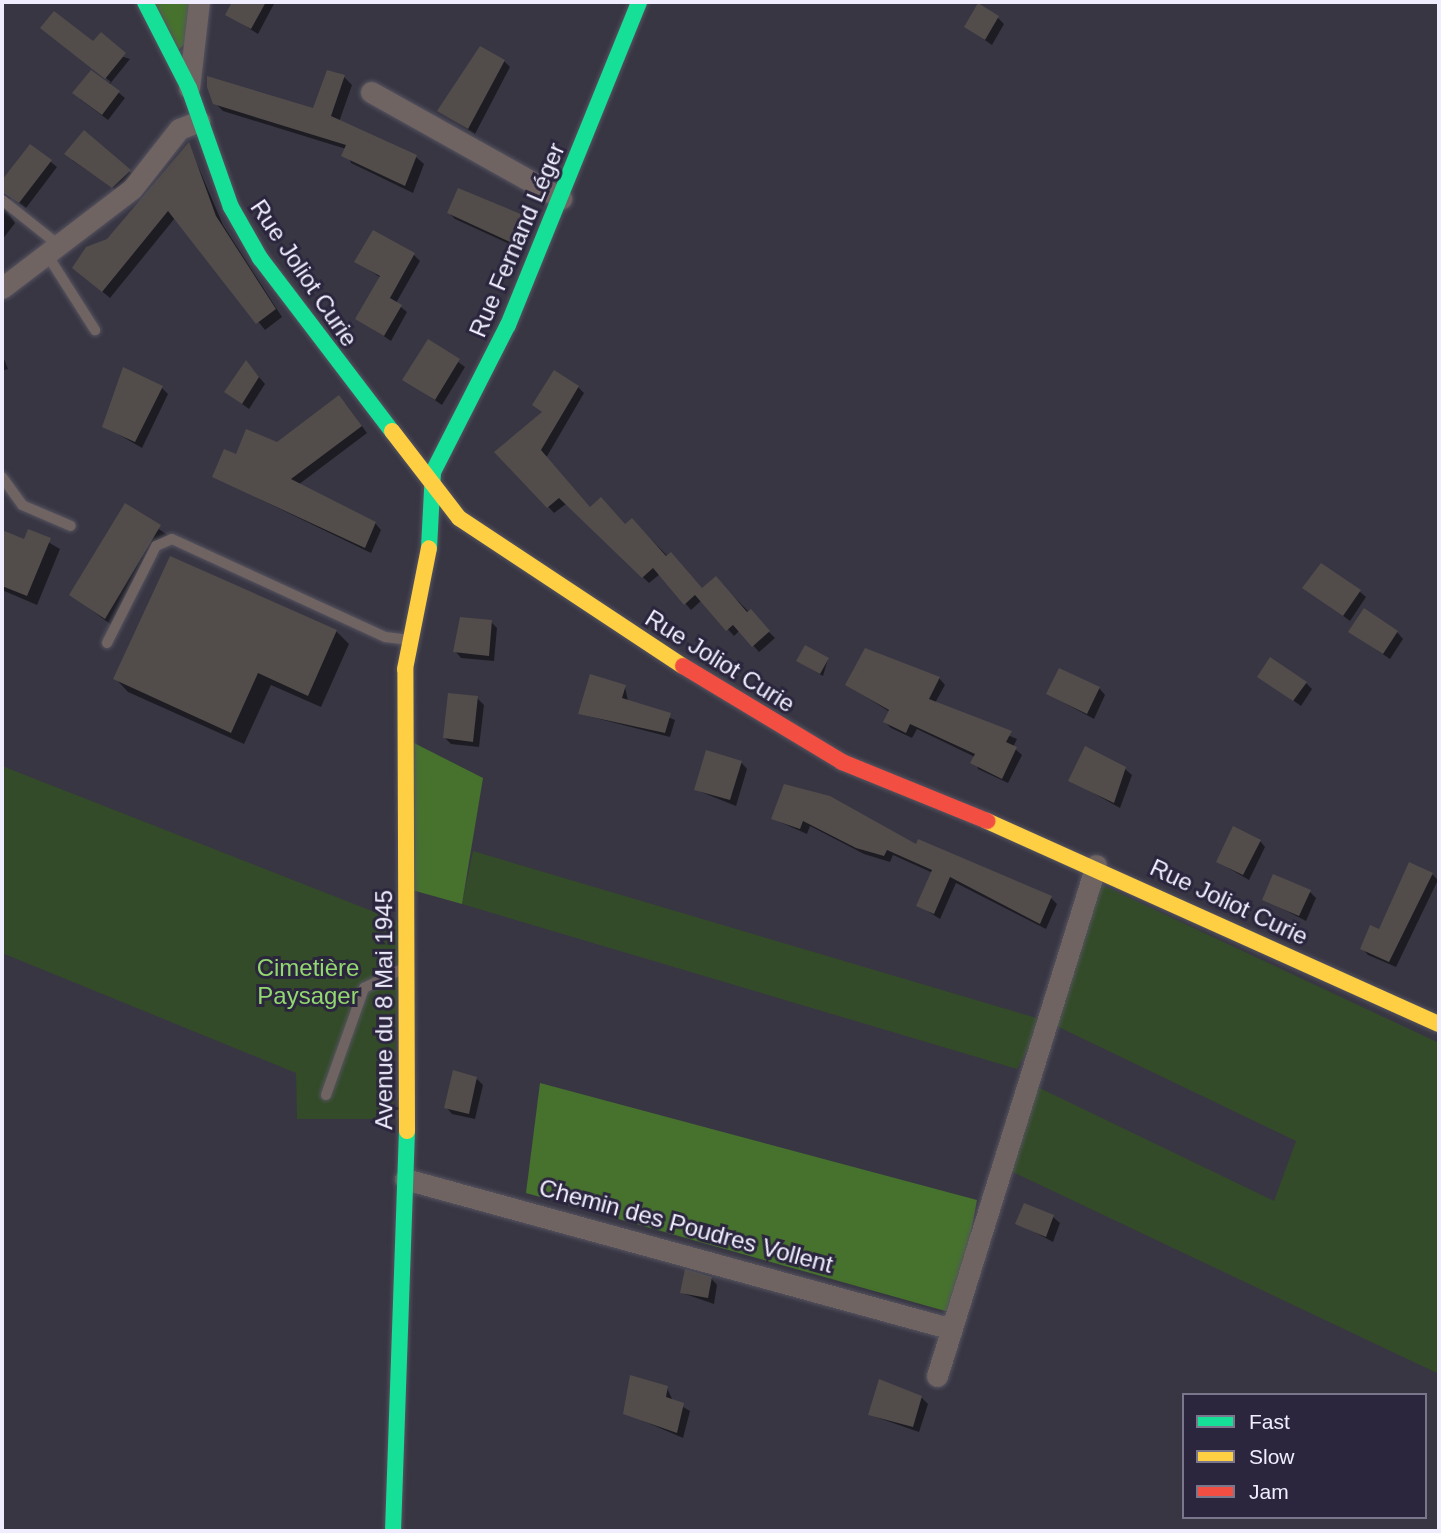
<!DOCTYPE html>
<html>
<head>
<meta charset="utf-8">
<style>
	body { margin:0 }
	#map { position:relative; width:1441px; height:1533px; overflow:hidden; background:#383643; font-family:Helvetica,sans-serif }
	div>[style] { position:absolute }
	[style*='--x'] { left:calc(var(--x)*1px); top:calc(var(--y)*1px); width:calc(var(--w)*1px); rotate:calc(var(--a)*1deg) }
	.green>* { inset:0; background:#334b28 }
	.forest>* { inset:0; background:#47722e }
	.shadow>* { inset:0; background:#0007 }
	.building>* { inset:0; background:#524c4b }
	.roads { filter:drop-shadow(0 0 2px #565460) drop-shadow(0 0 2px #565460) }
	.lane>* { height:10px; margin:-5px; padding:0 5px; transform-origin:5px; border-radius:5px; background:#706463 }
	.street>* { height:21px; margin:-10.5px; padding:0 10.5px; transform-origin:10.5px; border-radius:10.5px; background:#706463 }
	.fast>* { height:16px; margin:-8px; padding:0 8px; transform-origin:8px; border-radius:8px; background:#16e098 }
	.slow>* { height:16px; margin:-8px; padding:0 8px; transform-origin:8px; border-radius:8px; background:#ffcf43 }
	.jam>* { height:16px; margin:-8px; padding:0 8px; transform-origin:8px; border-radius:8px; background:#f24e42 }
	span { translate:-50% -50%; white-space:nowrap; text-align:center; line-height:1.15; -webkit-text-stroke:6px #2b263e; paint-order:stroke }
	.street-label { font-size:24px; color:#f0eefe }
	.park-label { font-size:24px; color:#92d76f }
	.frame { position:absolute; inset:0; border:4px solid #f0eefe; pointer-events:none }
	.legend { position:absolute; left:1182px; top:1393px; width:245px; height:126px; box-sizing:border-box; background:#2b263e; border:2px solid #7a768b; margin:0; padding:9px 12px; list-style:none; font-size:21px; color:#f0eefe }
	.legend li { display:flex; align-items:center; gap:14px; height:35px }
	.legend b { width:35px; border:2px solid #7a768b }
</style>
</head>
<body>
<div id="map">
	<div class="green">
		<div style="clip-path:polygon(2px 766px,400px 922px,393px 1119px,297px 1119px,296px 1073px,2px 953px)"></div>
		<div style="clip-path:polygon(473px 851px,1043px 1020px,1098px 883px,1439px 1043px,1439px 1374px,1000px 1166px,1025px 1081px,1274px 1201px,1296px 1141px,1044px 1020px,1017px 1069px,462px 904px)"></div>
	</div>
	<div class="forest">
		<div style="clip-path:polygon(152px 2px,195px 2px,195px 35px,177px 51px)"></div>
		<div style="clip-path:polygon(414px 743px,483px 778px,462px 904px,412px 890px)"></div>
		<div style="clip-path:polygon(540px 1083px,977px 1200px,956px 1314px,526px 1193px)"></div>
	</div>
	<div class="shadow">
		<div style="clip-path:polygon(234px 2px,275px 2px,258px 34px,227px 14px)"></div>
		<div style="clip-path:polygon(998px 18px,1004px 24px,992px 45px,966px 27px)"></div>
		<div style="clip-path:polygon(48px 33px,130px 59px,109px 85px,125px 98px,108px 120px,80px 99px,111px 82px)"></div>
		<div style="clip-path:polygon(504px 61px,510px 67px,475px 134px,440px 111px)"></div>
		<div style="clip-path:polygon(344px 77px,352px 85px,339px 122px,416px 157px,424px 164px,413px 193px,351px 163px,346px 149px,223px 111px,215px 103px,314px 110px)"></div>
		<div style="clip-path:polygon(189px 145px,223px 225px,282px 317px,265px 330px,175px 218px,110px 298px,82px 275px)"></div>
		<div style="clip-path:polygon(31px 146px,57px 167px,26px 208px,12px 198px,2px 202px,2px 182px)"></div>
		<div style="clip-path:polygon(72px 160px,129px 171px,135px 177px,119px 192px)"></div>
		<div style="clip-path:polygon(459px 190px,522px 217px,529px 223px,518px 248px,455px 219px,449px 213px)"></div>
		<div style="clip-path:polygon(2px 204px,15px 223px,2px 240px)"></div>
		<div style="clip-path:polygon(414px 255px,420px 261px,396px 303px,407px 312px,391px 341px,357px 318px,381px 278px,356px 261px)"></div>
		<div style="clip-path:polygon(429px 341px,465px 367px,442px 405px,405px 380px)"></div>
		<div style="clip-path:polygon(2px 354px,8px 369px,2px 371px)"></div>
		<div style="clip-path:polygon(252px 369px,265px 384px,249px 409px,226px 392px)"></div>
		<div style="clip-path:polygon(578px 387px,584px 393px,546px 458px,591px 509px,625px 526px,632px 520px,702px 591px,716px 579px,775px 638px,759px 652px,740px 630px,734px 636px,702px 600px,691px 610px,660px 574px,649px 583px,566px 504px,554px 513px,497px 452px,543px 413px,535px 405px)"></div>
		<div style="clip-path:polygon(162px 388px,168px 394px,142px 448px,104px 426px)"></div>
		<div style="clip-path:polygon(345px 403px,367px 433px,298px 485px,375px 523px,381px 530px,371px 553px,214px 477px,237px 456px,277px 444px)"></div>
		<div style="clip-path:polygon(125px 506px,169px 536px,114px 627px,72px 595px)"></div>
		<div style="clip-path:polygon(29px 531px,60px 549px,37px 605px,2px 590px,2px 532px,25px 542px)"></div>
		<div style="clip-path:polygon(1305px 588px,1359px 591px,1366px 597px,1350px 621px)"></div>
		<div style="clip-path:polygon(491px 622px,497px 628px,494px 661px,461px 658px,455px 651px)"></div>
		<div style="clip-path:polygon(336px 631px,349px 644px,321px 707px,271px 685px,244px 744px,128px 692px,116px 679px)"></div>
		<div style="clip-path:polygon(1350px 632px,1397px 632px,1403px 639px,1390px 659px)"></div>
		<div style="clip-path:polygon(828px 659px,823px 676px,801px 663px)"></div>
		<div style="clip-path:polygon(1259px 676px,1306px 683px,1312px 689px,1301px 706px)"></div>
		<div style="clip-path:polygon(939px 678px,945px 685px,935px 703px,1017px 739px,1013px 747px,1022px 755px,1008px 783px,978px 769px,975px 757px,917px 729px,912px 738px,891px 728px,885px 722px,890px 712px,847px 685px)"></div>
		<div style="clip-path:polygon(625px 687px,628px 701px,675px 720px,670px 737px,580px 714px)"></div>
		<div style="clip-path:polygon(1099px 688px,1105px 695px,1094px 719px,1048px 694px)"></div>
		<div style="clip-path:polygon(477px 698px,484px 705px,479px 747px,451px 744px,444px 737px)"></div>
		<div style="clip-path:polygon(741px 762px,747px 769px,736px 806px,696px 790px)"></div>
		<div style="clip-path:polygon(1125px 769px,1132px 775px,1120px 808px,1070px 780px)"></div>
		<div style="clip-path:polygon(830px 798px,917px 847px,1051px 898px,1057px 904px,1046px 929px,956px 883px,940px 919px,918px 905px,933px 873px,893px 855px,890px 862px,864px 854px,810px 826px,807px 834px,773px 819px)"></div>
		<div style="clip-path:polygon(1260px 841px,1265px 847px,1249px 880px,1218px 862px)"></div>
		<div style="clip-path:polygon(1432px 874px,1438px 880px,1396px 967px,1368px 955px,1362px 948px)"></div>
		<div style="clip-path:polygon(1310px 892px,1316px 898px,1306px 921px,1264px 899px)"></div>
		<div style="clip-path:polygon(477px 1079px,483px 1085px,475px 1119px,452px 1114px,446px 1107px)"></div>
		<div style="clip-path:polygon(1053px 1217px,1060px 1223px,1053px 1242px,1018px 1223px)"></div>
		<div style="clip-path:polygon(711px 1278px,717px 1285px,714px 1304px,682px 1293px)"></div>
		<div style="clip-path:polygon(667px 1388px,673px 1401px,690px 1411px,683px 1438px,625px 1413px)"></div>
		<div style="clip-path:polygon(921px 1397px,928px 1404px,919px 1432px,870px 1415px)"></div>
	</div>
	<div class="building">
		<div style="clip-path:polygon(232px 2px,266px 2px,251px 29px,225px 15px)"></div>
		<div style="clip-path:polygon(978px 3px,999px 16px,985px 40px,964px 27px)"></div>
		<div style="clip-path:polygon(54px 11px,93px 41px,101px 32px,126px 53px,105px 79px,40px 28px)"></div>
		<div style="clip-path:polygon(480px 46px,505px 60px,468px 129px,437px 111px)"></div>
		<div style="clip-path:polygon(91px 70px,120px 91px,102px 115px,72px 93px)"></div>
		<div style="clip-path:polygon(327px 70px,345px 75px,331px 116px,417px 155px,405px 186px,341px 156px,346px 145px,213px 104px,207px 87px,207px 76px,313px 108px)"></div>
		<div style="clip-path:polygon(84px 130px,131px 170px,112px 188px,64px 154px)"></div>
		<div style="clip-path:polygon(189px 142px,216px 216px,276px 309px,256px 324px,168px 211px,102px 292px,72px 268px,86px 247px,107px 239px)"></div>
		<div style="clip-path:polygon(30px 144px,52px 160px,19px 203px,2px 192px,2px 180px)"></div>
		<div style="clip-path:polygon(458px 188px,523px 215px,512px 243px,447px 213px)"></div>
		<div style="clip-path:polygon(373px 230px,415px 253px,390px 298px,402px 305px,384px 336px,355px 319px,380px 276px,354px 262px)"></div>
		<div style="clip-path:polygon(428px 339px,460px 359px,435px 400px,402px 380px)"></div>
		<div style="clip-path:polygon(246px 360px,259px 377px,242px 404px,224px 392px)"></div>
		<div style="clip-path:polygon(123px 367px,163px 386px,135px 442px,102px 427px)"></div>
		<div style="clip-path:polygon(554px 370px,579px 386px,541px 450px,590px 507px,601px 497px,625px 524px,632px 518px,666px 556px,671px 552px,702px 588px,716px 576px,747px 612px,751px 609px,770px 631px,752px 647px,733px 625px,726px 631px,695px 595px,684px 605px,653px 568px,642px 578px,559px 498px,547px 508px,494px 452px,542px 412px,532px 405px)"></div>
		<div style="clip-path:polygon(339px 395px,362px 426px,291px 479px,376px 522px,365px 548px,212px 477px,224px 449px,236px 454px,246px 429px,277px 442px)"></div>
		<div style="clip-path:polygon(125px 503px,161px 525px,105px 619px,69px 595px)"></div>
		<div style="clip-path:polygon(28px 529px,51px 538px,27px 596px,2px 586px,2px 530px,24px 539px)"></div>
		<div style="clip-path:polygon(170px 556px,337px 630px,308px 696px,258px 673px,231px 733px,113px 679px)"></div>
		<div style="clip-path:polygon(1321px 563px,1361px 590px,1343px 616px,1302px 588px)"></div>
		<div style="clip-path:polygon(1364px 608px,1398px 631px,1383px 654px,1348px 632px)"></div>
		<div style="clip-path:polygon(460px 617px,492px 620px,489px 656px,453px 652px)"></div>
		<div style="clip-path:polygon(805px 645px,829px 658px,820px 674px,796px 661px)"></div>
		<div style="clip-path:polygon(865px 648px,940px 677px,929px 699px,1012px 731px,1006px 742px,1017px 747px,1002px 779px,970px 763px,975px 754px,910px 724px,906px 733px,883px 722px,889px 710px,845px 685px)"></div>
		<div style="clip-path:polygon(1270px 657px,1307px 682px,1293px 701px,1257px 677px)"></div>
		<div style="clip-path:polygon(1059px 668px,1100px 687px,1087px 714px,1046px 694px)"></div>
		<div style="clip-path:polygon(590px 674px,626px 685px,622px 698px,671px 713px,665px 733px,578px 714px)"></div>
		<div style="clip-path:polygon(448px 693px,478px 696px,473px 742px,443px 738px)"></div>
		<div style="clip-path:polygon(1085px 746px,1126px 767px,1114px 803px,1068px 781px)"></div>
		<div style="clip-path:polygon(706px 750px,742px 761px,730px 800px,694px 790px)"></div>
		<div style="clip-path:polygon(784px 784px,830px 796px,916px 844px,918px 839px,1052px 896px,1040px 924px,950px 877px,934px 914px,916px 906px,932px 870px,887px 850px,884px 856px,856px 848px,803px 821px,800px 829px,771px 819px)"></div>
		<div style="clip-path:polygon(1233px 826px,1261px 840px,1243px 875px,1216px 862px)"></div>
		<div style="clip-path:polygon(1409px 862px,1433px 873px,1389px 962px,1360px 949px,1370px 925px,1379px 929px)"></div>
		<div style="clip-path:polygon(1273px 874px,1311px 890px,1299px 916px,1262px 900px)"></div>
		<div style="clip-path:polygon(453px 1070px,477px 1077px,469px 1114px,444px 1108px)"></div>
		<div style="clip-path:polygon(1024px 1203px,1054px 1215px,1046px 1237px,1015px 1224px)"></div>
		<div style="clip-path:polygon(685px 1269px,712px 1277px,708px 1298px,680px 1293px)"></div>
		<div style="clip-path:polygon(630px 1375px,668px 1386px,666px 1397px,684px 1403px,677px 1433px,623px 1414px)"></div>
		<div style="clip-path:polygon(879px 1379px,922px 1396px,913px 1427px,868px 1415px)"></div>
	</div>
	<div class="roads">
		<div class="lane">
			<div style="--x:2;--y:200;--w:74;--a:38.4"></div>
			<div style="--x:48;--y:256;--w:88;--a:57.6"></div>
			<div style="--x:2;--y:477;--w:34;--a:54"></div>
			<div style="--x:22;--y:505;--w:53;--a:23.2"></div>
			<div style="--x:107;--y:643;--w:109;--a:-63.2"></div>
			<div style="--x:156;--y:546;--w:17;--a:-24"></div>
			<div style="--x:172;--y:539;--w:234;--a:24.7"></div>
			<div style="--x:385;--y:637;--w:23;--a:7"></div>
			<div style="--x:326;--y:1095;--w:114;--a:-70.4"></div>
			<div style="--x:364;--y:988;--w:45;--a:-26.6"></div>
		</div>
		<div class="street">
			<div style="--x:189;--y:88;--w:87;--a:-83.4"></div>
			<div style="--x:371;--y:92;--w:218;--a:29.2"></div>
			<div style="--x:2;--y:288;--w:163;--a:-37.3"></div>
			<div style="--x:132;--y:189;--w:76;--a:-51.9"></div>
			<div style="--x:179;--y:129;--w:22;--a:-21"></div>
			<div style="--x:405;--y:1179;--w:567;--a:15.33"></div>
			<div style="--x:937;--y:1376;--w:535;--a:-72.72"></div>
		</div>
		<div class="fast">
			<div style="--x:145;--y:2;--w:97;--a:62.9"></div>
			<div style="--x:189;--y:88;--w:126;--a:70.6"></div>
			<div style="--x:231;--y:207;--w:59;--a:60.4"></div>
			<div style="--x:260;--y:258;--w:218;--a:52.7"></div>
			<div style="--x:429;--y:548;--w:76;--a:-87"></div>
			<div style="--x:433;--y:472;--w:165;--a:-63"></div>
			<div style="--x:508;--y:325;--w:349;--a:-67.9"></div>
			<div style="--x:393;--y:1531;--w:400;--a:-88"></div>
		</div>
		<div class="slow">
			<div style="--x:392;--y:431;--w:110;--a:52.4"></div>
			<div style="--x:459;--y:518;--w:268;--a:33.5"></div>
			<div style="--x:987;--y:821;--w:495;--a:24.2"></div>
			<div style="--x:407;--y:1131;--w:462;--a:-90.2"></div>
			<div style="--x:405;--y:669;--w:123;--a:-78.8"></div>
		</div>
		<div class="jam">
			<div style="--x:683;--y:666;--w:186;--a:31.1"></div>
			<div style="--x:842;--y:762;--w:157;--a:22.1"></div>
		</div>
	</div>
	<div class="street-label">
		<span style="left:517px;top:240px;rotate:-67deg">Rue Fernand Léger</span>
		<span style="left:304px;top:273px;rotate:56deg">Rue Joliot Curie</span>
		<span style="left:720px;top:661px;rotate:32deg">Rue Joliot Curie</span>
		<span style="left:1229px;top:902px;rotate:25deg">Rue Joliot Curie</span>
		<span style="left:384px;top:1010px;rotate:-90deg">Avenue du 8 Mai 1945</span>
		<span style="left:686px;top:1226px;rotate:15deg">Chemin des Poudres Vollent</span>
	</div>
	<div class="park-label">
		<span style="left:308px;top:982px">Cimetière<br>Paysager</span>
	</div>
	<div class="frame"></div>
	<ul class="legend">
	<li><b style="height:9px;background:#16e098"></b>Fast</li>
	<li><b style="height:9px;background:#ffcf43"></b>Slow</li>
	<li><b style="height:9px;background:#f24e42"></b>Jam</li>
	</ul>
</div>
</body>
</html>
